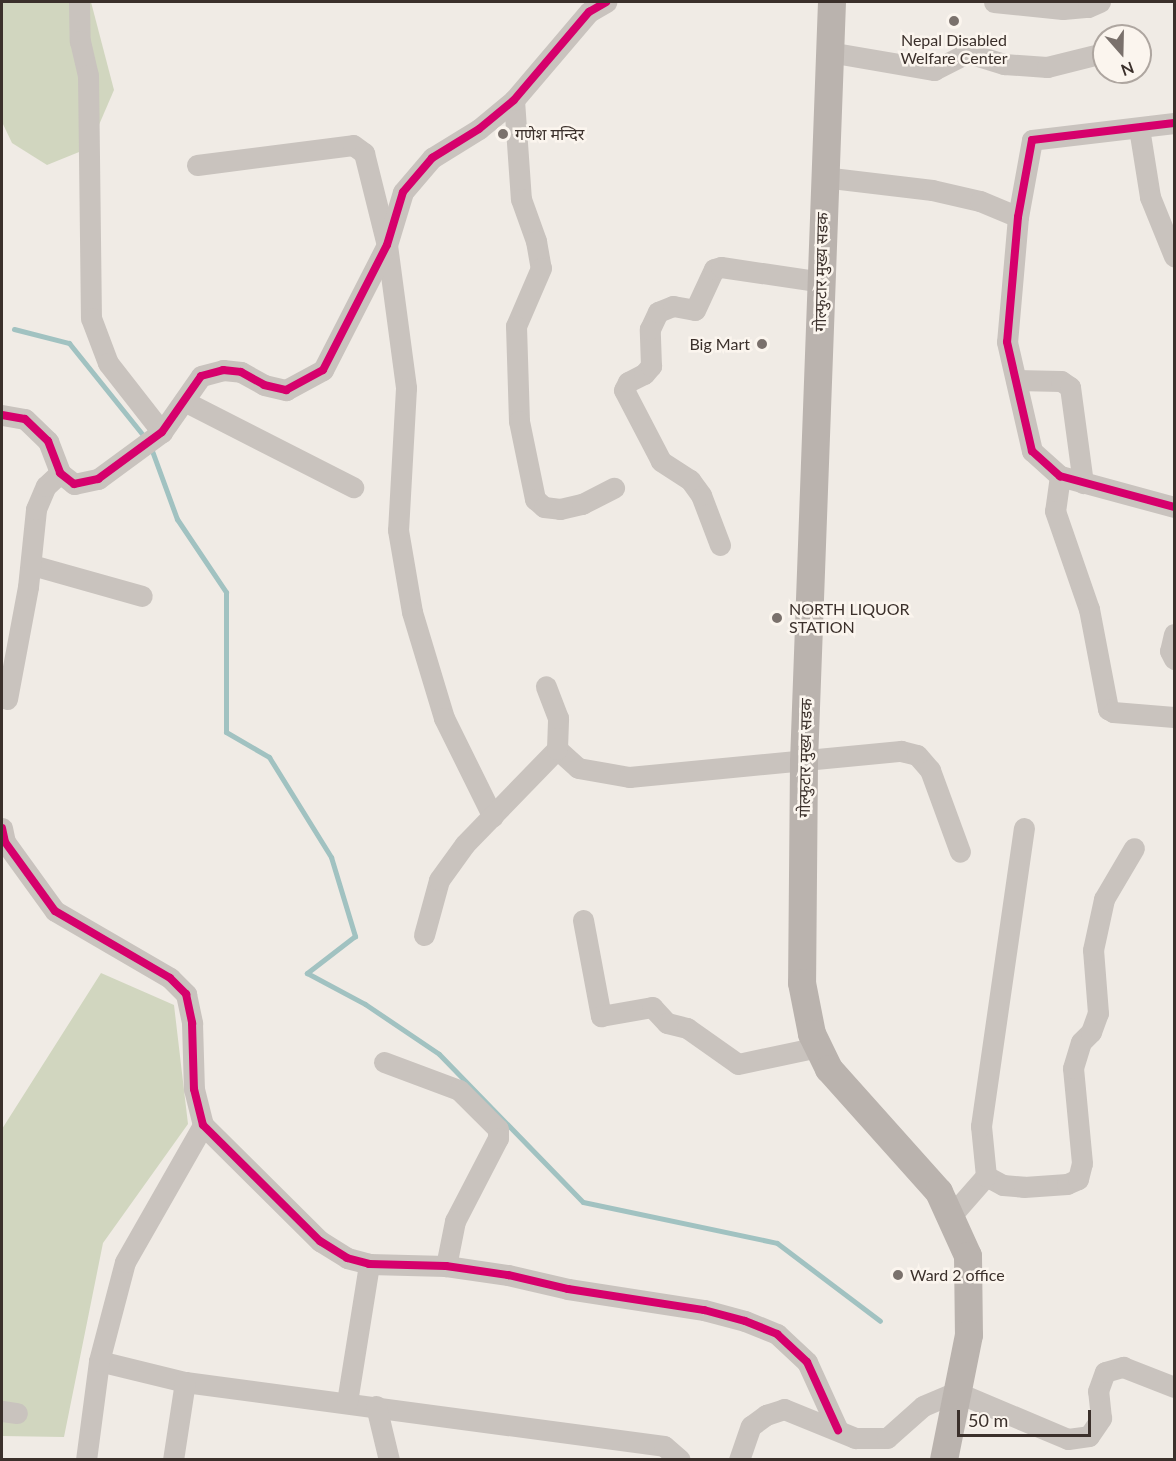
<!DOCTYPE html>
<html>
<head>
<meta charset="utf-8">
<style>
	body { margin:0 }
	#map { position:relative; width:1176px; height:1461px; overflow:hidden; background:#f0ebe5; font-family:Lato,"Noto Sans Devanagari",sans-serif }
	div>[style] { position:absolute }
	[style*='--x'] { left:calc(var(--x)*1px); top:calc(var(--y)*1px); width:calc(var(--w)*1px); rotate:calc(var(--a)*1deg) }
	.green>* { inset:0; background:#d1d6bf }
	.stream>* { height:5px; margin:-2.5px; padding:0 2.5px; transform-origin:2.5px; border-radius:2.5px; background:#a1c2c1 }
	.minor>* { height:21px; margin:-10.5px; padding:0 10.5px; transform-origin:10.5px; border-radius:10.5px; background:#c9c3be }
	.secondary>* { height:28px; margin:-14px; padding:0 14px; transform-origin:14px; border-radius:14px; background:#bab3ae }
	.cycleway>* { height:8px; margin:-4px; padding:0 4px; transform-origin:4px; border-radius:4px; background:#d6006c }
	.dots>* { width:16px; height:16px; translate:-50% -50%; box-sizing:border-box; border:3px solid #fbf5ee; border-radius:50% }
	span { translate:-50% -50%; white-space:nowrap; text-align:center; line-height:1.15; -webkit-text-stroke:5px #fbf5ee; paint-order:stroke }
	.poi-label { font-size:16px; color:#3b302b }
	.left { translate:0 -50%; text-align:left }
	.right { translate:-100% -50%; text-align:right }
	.street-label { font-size:16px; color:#3b302b }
	.frame { position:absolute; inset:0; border:3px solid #3b302b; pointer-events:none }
	.north { position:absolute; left:1092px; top:24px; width:60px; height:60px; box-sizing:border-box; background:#fbf5ee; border:2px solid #aea6a0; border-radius:50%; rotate:160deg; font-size:16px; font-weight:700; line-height:24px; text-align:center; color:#3b302b }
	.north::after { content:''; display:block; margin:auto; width:21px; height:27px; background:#7a716c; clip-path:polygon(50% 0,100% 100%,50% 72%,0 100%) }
	.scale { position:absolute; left:957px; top:1410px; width:134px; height:27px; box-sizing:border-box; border:3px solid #3b302b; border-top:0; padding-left:8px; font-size:18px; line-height:21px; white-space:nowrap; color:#3b302b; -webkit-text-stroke:4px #fbf5ee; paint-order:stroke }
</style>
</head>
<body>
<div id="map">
	<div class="green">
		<div style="clip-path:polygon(2px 2px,91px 2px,114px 90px,89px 148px,47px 165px,12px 143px,2px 122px)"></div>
		<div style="clip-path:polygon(101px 973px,174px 1005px,188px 1124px,103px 1243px,64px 1437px,2px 1436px,2px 1129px)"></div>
	</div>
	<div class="stream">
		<div style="--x:14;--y:329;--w:57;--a:14.3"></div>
		<div style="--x:69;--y:343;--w:118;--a:51.2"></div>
		<div style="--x:151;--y:448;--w:76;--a:69.9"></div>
		<div style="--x:177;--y:519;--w:88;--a:56.1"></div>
		<div style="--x:226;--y:592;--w:140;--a:90"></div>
		<div style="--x:226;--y:732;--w:50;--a:30.2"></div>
		<div style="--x:269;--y:757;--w:118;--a:58.2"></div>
		<div style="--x:331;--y:857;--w:83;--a:73.1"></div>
		<div style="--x:355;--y:936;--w:61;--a:142.4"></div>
		<div style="--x:307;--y:973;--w:66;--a:28.1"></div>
		<div style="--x:365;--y:1004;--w:89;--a:34"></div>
		<div style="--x:439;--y:1054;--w:206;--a:45.8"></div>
		<div style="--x:583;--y:1202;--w:198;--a:11.9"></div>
		<div style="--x:777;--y:1243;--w:129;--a:37.1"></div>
	</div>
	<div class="minor">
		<div style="--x:79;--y:2;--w:39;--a:89"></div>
		<div style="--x:80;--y:41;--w:35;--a:77"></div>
		<div style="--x:88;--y:75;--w:243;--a:89.3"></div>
		<div style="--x:91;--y:318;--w:48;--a:69.3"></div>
		<div style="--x:108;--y:363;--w:88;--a:52"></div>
		<div style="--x:994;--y:2;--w:69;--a:5.8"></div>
		<div style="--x:1063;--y:9;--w:25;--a:-5"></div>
		<div style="--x:1088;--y:7;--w:13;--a:-23"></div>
		<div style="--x:829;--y:52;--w:107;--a:9.7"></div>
		<div style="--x:934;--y:70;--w:38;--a:-27"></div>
		<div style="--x:968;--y:53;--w:38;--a:17"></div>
		<div style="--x:1004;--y:64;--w:43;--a:4"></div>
		<div style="--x:1047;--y:67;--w:49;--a:-14"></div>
		<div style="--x:514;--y:100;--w:99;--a:86"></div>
		<div style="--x:521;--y:199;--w:45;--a:70.3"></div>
		<div style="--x:536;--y:241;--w:27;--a:80"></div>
		<div style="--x:541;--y:268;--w:63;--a:113.3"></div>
		<div style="--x:516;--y:326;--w:95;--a:88.2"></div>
		<div style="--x:519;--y:421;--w:80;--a:78.4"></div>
		<div style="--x:535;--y:499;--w:12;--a:42"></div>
		<div style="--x:544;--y:507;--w:16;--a:7"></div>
		<div style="--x:560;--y:509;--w:23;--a:-13"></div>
		<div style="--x:582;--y:504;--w:36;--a:-27"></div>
		<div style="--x:1174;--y:123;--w:143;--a:173.2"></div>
		<div style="--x:1032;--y:140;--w:78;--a:100.3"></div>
		<div style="--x:1018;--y:217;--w:125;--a:95"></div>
		<div style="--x:1007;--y:342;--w:112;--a:77.1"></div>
		<div style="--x:1032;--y:451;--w:38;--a:42"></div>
		<div style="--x:1060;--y:476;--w:118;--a:15.2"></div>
		<div style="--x:1139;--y:128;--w:70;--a:80.9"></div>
		<div style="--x:1150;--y:197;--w:64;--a:67.9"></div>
		<div style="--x:197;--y:165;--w:157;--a:-7.3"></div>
		<div style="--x:353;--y:145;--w:14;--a:36"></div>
		<div style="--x:364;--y:153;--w:95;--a:76"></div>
		<div style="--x:387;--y:245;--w:144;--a:82.4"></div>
		<div style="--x:406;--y:388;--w:142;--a:93.2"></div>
		<div style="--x:398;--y:530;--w:83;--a:80.3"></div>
		<div style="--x:412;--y:612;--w:111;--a:73.2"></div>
		<div style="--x:444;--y:718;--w:110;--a:63.7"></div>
		<div style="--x:823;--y:177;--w:110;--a:6.8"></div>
		<div style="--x:932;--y:190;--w:49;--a:12.9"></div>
		<div style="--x:980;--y:201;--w:41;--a:22.8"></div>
		<div style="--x:1016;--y:380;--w:45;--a:1.3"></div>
		<div style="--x:1061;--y:381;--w:11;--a:34"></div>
		<div style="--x:1070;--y:387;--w:97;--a:82.3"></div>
		<div style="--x:184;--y:401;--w:190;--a:27"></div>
		<div style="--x:2;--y:415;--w:23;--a:10"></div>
		<div style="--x:25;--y:419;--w:32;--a:44"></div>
		<div style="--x:48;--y:441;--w:34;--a:69"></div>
		<div style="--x:60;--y:473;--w:18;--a:38"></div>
		<div style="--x:74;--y:484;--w:25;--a:-12"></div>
		<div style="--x:98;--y:479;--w:79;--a:-36.3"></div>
		<div style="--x:162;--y:432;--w:68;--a:-55.1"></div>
		<div style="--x:201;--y:376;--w:23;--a:-15"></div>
		<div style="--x:223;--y:370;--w:18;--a:6"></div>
		<div style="--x:241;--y:372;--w:26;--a:29"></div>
		<div style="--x:264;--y:385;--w:23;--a:13"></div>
		<div style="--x:286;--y:390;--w:42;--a:-28.4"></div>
		<div style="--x:323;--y:370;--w:140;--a:-62.9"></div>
		<div style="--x:387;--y:245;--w:55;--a:-73.2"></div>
		<div style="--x:403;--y:192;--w:45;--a:-49.5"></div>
		<div style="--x:432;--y:158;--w:55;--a:-31.7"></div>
		<div style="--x:479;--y:129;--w:45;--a:-39.6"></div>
		<div style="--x:514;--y:100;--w:116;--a:-49.6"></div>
		<div style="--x:589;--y:12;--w:20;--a:-30"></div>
		<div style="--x:1060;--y:476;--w:35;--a:98"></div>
		<div style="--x:1055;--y:511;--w:104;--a:70.9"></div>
		<div style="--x:1089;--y:609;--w:102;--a:79.2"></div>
		<div style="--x:1108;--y:709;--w:6;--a:31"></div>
		<div style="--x:1113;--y:712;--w:61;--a:4.7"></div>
		<div style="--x:720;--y:545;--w:53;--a:-110.8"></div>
		<div style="--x:701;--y:495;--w:19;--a:-126"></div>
		<div style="--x:690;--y:480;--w:35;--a:-147"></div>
		<div style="--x:661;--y:461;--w:80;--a:-117.5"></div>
		<div style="--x:624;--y:390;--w:9;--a:-63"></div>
		<div style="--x:628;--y:382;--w:18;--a:-27"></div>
		<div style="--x:644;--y:374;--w:11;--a:-49"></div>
		<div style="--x:651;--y:366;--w:37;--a:-92"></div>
		<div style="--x:650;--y:329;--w:19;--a:-65"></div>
		<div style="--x:658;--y:312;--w:16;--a:-22"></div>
		<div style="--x:673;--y:306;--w:22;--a:10"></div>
		<div style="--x:695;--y:310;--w:45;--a:-65.1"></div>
		<div style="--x:714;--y:269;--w:7;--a:-16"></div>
		<div style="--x:721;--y:267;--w:102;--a:8.4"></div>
		<div style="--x:32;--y:565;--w:114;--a:15.7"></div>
		<div style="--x:1174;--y:634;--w:17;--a:103"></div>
		<div style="--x:1170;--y:651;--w:9;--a:63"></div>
		<div style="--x:7;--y:699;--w:114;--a:-79.4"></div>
		<div style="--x:28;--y:587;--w:78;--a:-84.1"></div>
		<div style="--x:36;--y:509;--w:25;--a:-67"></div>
		<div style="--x:46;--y:486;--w:19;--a:-43"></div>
		<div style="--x:557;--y:749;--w:28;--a:42"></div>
		<div style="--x:578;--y:768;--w:52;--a:10"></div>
		<div style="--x:629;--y:777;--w:273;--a:-5.5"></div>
		<div style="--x:901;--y:751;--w:16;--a:14"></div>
		<div style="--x:917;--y:755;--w:20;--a:49"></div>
		<div style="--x:930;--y:770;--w:87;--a:69.9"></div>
		<div style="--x:2;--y:828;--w:14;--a:78"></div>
		<div style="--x:5;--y:842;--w:85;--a:54.1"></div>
		<div style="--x:55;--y:911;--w:133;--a:30.2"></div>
		<div style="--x:170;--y:978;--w:23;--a:45"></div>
		<div style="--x:186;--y:994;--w:30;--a:78"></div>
		<div style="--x:192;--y:1023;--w:66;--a:88.3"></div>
		<div style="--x:194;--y:1089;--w:37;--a:76"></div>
		<div style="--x:203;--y:1125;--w:165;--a:44.8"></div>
		<div style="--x:320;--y:1241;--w:32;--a:32"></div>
		<div style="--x:347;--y:1258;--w:23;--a:15"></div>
		<div style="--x:369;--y:1264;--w:77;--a:1.5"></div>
		<div style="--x:446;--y:1266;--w:63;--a:8.3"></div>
		<div style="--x:508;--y:1275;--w:62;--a:13.1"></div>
		<div style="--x:568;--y:1289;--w:138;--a:8.8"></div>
		<div style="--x:704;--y:1310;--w:42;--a:15"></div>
		<div style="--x:745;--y:1321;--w:35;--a:22"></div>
		<div style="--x:777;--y:1334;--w:41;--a:43"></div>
		<div style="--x:807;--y:1362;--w:75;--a:65.5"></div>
		<div style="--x:583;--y:920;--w:98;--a:79.4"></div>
		<div style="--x:601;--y:1016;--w:52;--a:-10"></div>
		<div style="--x:652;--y:1007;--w:22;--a:47"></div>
		<div style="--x:667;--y:1023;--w:21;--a:14"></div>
		<div style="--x:687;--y:1028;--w:62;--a:35.2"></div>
		<div style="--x:738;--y:1064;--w:82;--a:-12"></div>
		<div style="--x:424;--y:935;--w:57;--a:-74.7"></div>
		<div style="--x:439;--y:880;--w:44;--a:-54.2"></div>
		<div style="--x:465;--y:844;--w:132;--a:-45.9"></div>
		<div style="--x:557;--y:749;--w:31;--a:-88"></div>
		<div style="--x:558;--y:718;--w:34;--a:-111"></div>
		<div style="--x:384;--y:1062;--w:80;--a:20.5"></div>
		<div style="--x:459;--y:1090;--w:55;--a:45"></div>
		<div style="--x:498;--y:1129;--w:9;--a:90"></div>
		<div style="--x:498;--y:1138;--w:93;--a:117.4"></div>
		<div style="--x:455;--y:1221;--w:46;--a:101.3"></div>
		<div style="--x:986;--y:1176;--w:19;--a:28"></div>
		<div style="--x:1003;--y:1185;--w:21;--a:5"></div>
		<div style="--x:1024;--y:1187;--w:43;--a:-4"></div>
		<div style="--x:1067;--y:1184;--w:12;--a:-24"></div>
		<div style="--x:1078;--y:1179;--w:16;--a:-76"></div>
		<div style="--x:1082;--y:1163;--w:95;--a:-95.4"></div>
		<div style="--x:1073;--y:1068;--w:27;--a:-73"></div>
		<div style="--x:1081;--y:1042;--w:14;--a:-45"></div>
		<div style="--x:1091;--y:1032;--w:20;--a:-70"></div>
		<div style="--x:1098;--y:1013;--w:63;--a:-94.5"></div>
		<div style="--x:1093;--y:950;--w:52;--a:-77.8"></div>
		<div style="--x:1104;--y:899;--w:59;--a:-59.5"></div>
		<div style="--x:950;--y:1217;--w:55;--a:-48.7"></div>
		<div style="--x:986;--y:1176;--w:50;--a:-95.7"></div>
		<div style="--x:981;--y:1126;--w:301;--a:-81.8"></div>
		<div style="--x:99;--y:1361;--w:89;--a:13.7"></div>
		<div style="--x:185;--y:1382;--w:483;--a:7.6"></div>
		<div style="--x:664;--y:1446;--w:21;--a:41"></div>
		<div style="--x:347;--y:1402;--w:140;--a:-80.9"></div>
		<div style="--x:376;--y:1406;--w:56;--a:76.5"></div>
		<div style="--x:2;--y:1411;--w:15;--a:8"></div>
		<div style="--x:86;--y:1460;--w:100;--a:-82.5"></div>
		<div style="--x:99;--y:1361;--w:102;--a:-75.3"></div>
		<div style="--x:125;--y:1262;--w:158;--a:-60.3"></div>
		<div style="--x:173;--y:1460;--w:79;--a:-81.3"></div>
		<div style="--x:739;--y:1460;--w:36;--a:-71"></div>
		<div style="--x:751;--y:1426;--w:19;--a:-36"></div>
		<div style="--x:766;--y:1415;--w:19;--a:-18"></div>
		<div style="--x:784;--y:1409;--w:77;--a:22.2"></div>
		<div style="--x:855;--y:1438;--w:32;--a:0"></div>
		<div style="--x:887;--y:1438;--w:48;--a:-41.6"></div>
		<div style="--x:923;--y:1406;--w:36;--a:-23"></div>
		<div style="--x:956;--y:1392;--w:121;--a:22.8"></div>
		<div style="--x:1068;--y:1439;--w:21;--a:-8"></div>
		<div style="--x:1089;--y:1436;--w:22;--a:-56"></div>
		<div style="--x:1101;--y:1418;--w:27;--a:-96"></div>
		<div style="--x:1098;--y:1391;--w:20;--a:-70"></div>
		<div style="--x:1105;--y:1372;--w:19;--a:-16"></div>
		<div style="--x:1123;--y:1367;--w:55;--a:21.4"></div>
	</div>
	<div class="secondary">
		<div style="--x:832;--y:2;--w:761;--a:92.11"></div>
		<div style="--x:804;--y:762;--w:221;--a:90.5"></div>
		<div style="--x:802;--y:983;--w:52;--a:78.9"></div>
		<div style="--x:812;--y:1034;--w:39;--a:64"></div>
		<div style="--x:829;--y:1069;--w:165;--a:48.2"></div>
		<div style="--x:939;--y:1192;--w:70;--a:65.6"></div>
		<div style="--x:968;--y:1256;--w:79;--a:89.3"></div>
		<div style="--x:969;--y:1335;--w:127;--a:101.3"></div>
	</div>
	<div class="cycleway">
		<div style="--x:1174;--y:123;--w:143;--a:173.2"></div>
		<div style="--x:1032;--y:140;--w:78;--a:100.3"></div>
		<div style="--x:1018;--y:217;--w:125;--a:95"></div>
		<div style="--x:1007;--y:342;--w:112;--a:77.1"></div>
		<div style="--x:1032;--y:451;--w:38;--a:42"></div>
		<div style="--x:1060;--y:476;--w:118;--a:15.2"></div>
		<div style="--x:2;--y:415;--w:23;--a:10"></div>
		<div style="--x:25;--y:419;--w:32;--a:44"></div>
		<div style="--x:48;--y:441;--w:34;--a:69"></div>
		<div style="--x:60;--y:473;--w:18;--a:38"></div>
		<div style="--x:74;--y:484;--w:25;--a:-12"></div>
		<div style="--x:98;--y:479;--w:79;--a:-36.3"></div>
		<div style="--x:162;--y:432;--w:68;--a:-55.1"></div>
		<div style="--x:201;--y:376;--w:23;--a:-15"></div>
		<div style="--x:223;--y:370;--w:18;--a:6"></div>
		<div style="--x:241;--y:372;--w:26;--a:29"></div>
		<div style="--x:264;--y:385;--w:23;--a:13"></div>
		<div style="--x:286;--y:390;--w:42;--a:-28.4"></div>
		<div style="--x:323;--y:370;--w:140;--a:-62.9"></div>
		<div style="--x:387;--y:245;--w:55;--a:-73.2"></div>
		<div style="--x:403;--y:192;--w:45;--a:-49.5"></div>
		<div style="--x:432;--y:158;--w:55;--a:-31.7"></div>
		<div style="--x:479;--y:129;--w:45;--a:-39.6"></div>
		<div style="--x:514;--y:100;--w:116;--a:-49.6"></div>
		<div style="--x:589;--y:12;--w:20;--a:-30"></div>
		<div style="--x:2;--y:828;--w:14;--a:78"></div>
		<div style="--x:5;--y:842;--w:85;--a:54.1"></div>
		<div style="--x:55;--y:911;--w:133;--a:30.2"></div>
		<div style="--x:170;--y:978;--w:23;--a:45"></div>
		<div style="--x:186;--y:994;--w:30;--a:78"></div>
		<div style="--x:192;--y:1023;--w:66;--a:88.3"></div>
		<div style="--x:194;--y:1089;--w:37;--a:76"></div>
		<div style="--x:203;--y:1125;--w:165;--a:44.8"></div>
		<div style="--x:320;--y:1241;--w:32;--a:32"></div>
		<div style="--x:347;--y:1258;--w:23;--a:15"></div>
		<div style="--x:369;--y:1264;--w:77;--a:1.5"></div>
		<div style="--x:446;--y:1266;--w:63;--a:8.3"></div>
		<div style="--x:508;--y:1275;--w:62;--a:13.1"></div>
		<div style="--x:568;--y:1289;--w:138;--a:8.8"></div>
		<div style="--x:704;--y:1310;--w:42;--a:15"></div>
		<div style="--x:745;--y:1321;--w:35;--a:22"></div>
		<div style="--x:777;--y:1334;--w:41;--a:43"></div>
		<div style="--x:807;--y:1362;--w:75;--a:65.5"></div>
	</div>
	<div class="dots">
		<div style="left:954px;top:21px;background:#7a716c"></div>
		<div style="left:503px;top:134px;background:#7a716c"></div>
		<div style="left:762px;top:344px;background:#7a716c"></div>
		<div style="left:777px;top:618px;background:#7a716c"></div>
		<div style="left:898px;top:1275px;background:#7a716c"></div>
	</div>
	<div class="poi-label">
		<span style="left:954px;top:49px">Nepal Disabled<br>Welfare Center</span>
		<span class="left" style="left:515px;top:134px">गणेश मन्दिर</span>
		<span class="right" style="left:750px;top:344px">Big Mart</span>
		<span class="left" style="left:789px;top:618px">NORTH LIQUOR<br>STATION</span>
		<span class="left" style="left:910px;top:1275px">Ward 2 office</span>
	</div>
	<div class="street-label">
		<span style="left:821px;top:272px;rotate:-89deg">गोल्फुटार मुख्य सडक</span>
		<span style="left:805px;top:758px;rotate:-89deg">गोल्फुटार मुख्य सडक</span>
	</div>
	<div class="frame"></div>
	<div class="north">N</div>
	<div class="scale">50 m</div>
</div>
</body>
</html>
